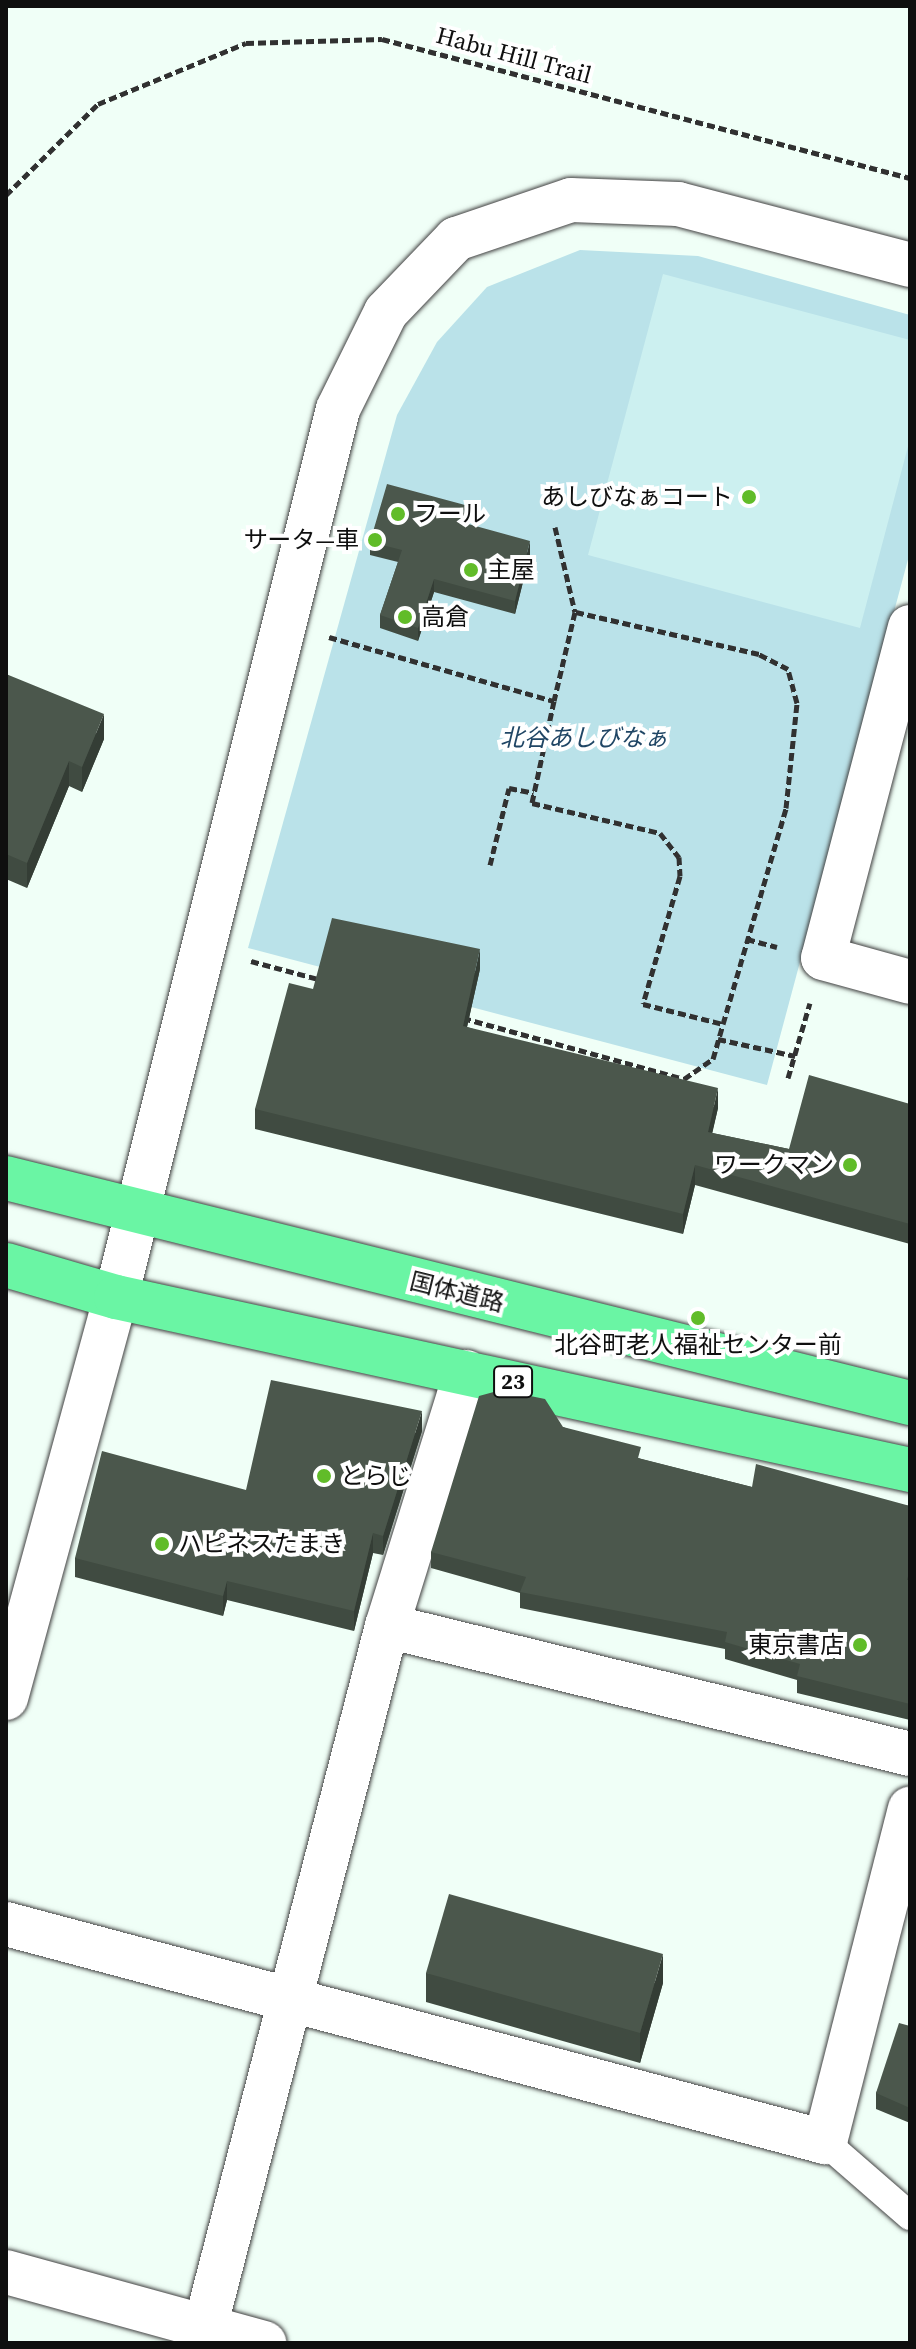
<!DOCTYPE html>
<html>
<head>
<meta charset="utf-8">
<style>
	body { margin:0 }
	#map { position:relative; width:916px; height:2349px; overflow:hidden; background:#f0fff7; font-family:"Source Serif 4","Noto Sans JP",serif }
	div>[style] { position:absolute }
	[style*='--x'] { left:calc(var(--x)*1px); top:calc(var(--y)*1px); width:calc(var(--w)*1px); rotate:calc(var(--a)*1deg) }
	.green>* { inset:0; background:#bae2e9 }
	.pitch>* { inset:0; background:#ccf0f0 }
	.path>* { height:5px; margin-top:-2.5px; transform-origin:0; background:repeating-linear-gradient(90deg,#313131 0 8px,transparent 0 12px) }
	.roads { filter:drop-shadow(0 0 2px #424242) drop-shadow(0 0 2px #424242) }
	.service>* { height:28px; margin:-14px; padding:0 14px; transform-origin:14px; border-radius:14px; background:#fff }
	.minor>* { height:44px; margin:-22px; padding:0 22px; transform-origin:22px; border-radius:22px; background:#fff }
	.tertiary>* { height:44px; margin:-22px; padding:0 22px; transform-origin:22px; border-radius:22px; background:#fff }
	.primary>* { height:44px; margin:-22px; padding:0 22px; transform-origin:22px; border-radius:22px; background:#6af5a4 }
	.wall>* { inset:0; background:#404b41 }
	.shaded-wall>* { inset:0; background:#343d35 }
	.building>* { inset:0; background:#4b574c }
	.dots>* { width:22px; height:22px; translate:-50% -50%; box-sizing:border-box; border:4px solid #fff; border-radius:50% }
	span { translate:-50% -50%; white-space:nowrap; text-align:center; line-height:1.15; -webkit-text-stroke:8px #fff; paint-order:stroke }
	.shield-label span { padding:2px 6px; background:#fff; border:2px solid; border-radius:6px; -webkit-text-stroke-width:0 }
	.shield-label { font-size:22px; color:#0f0f0f; font-weight:700 }
	.street-label { font-size:24px; color:#0f0f0f }
	.poi-label { font-size:24px; color:#0f0f0f }
	.right { translate:-100% -50%; text-align:right }
	.left { translate:0 -50%; text-align:left }
	.park-label { font-size:24px; color:#204665; font-style:italic }
	.frame { position:absolute; inset:0; border:8px solid #0f0f0f; pointer-events:none }
</style>
</head>
<body>
<div id="map">
	<div class="green">
		<div style="clip-path:polygon(580px 250px,698px 256px,910px 315px,910px 552px,767px 1085px,248px 948px,397px 415px,437px 342px,487px 287px)"></div>
	</div>
	<div class="pitch">
		<div style="clip-path:polygon(663px 274px,910px 340px,910px 439px,860px 628px,588px 555px)"></div>
	</div>
	<div class="path">
		<div style="--x:6;--y:195;--w:129;--a:-44.7"></div>
		<div style="--x:98;--y:104;--w:160;--a:-22.4"></div>
		<div style="--x:246;--y:43;--w:136;--a:-1.7"></div>
		<div style="--x:382;--y:39;--w:546;--a:14.75"></div>
		<div style="--x:555;--y:527;--w:87;--a:76.8"></div>
		<div style="--x:329;--y:637;--w:234;--a:15.9"></div>
		<div style="--x:554;--y:701;--w:104;--a:102.2"></div>
		<div style="--x:532;--y:803;--w:131;--a:13.2"></div>
		<div style="--x:660;--y:833;--w:31;--a:52"></div>
		<div style="--x:679;--y:857;--w:19;--a:87"></div>
		<div style="--x:680;--y:876;--w:133;--a:106.1"></div>
		<div style="--x:643;--y:1004;--w:82;--a:14"></div>
		<div style="--x:723;--y:1024;--w:225;--a:-73.7"></div>
		<div style="--x:786;--y:808;--w:106;--a:-84"></div>
		<div style="--x:797;--y:703;--w:35;--a:-105"></div>
		<div style="--x:788;--y:669;--w:33;--a:-153"></div>
		<div style="--x:759;--y:654;--w:189;--a:-167.1"></div>
		<div style="--x:575;--y:612;--w:91;--a:103.3"></div>
		<div style="--x:490;--y:865;--w:79;--a:-76.1"></div>
		<div style="--x:509;--y:788;--w:25;--a:11"></div>
		<div style="--x:747;--y:939;--w:31;--a:15"></div>
		<div style="--x:251;--y:961;--w:73;--a:15"></div>
		<div style="--x:463;--y:1018;--w:229;--a:15.4"></div>
		<div style="--x:684;--y:1079;--w:35;--a:-35"></div>
		<div style="--x:713;--y:1059;--w:36;--a:-74"></div>
		<div style="--x:718;--y:1039;--w:79;--a:12.4"></div>
		<div style="--x:788;--y:1078;--w:78;--a:-73.7"></div>
	</div>
	<div class="roads">
		<div class="service">
			<div style="--x:825;--y:2142;--w:113;--a:41"></div>
		</div>
		<div class="minor">
			<div style="--x:910;--y:627;--w:342;--a:104.7"></div>
			<div style="--x:823;--y:958;--w:90;--a:15.4"></div>
			<div style="--x:387;--y:1626;--w:538;--a:13.75"></div>
			<div style="--x:6;--y:1924;--w:848;--a:14.91"></div>
			<div style="--x:825;--y:2142;--w:344;--a:-75.7"></div>
			<div style="--x:6;--y:2272;--w:268;--a:15.4"></div>
			<div style="--x:201;--y:2343;--w:741;--a:-75.46"></div>
			<div style="--x:387;--y:1626;--w:266;--a:-72.7"></div>
		</div>
		<div class="tertiary">
			<div style="--x:6;--y:1698;--w:416;--a:-74.7"></div>
			<div style="--x:116;--y:1297;--w:915;--a:-75.96"></div>
			<div style="--x:338;--y:409;--w:108;--a:-63.7"></div>
			<div style="--x:386;--y:312;--w:101;--a:-46.2"></div>
			<div style="--x:456;--y:239;--w:121;--a:-18.7"></div>
			<div style="--x:571;--y:200;--w:107;--a:2.1"></div>
			<div style="--x:678;--y:204;--w:240;--a:14.7"></div>
		</div>
		<div class="primary">
			<div style="--x:6;--y:1178;--w:932;--a:13.98"></div>
			<div style="--x:6;--y:1265;--w:115;--a:16.2"></div>
			<div style="--x:116;--y:1297;--w:813;--a:12.29"></div>
		</div>
	</div>
	<div class="wall">
		<div style="clip-path:polygon(465px 518px,464px 523px,530px 554px,515px 614px,434px 592px,418px 641px,380px 628px,380px 615px,398px 562px,370px 555px,370px 542px)"></div>
		<div style="clip-path:polygon(6px 674px,104px 739px,82px 792px,69px 786px,27px 888px,6px 879px)"></div>
		<div style="clip-path:polygon(480px 969px,467px 1027px,718px 1108px,712px 1133px,789px 1149px,910px 1104px,910px 1244px,695px 1185px,683px 1234px,255px 1129px,255px 1109px)"></div>
		<div style="clip-path:polygon(563px 1427px,641px 1459px,752px 1487px,910px 1506px,910px 1720px,797px 1693px,797px 1680px,725px 1659px,725px 1649px,520px 1608px,520px 1593px,431px 1568px,431px 1552px)"></div>
		<div style="clip-path:polygon(422px 1431px,383px 1555px,373px 1553px,354px 1631px,227px 1600px,223px 1616px,75px 1577px,75px 1558px,246px 1490px)"></div>
		<div style="clip-path:polygon(426px 1973px,663px 1983px,640px 2063px,426px 2002px)"></div>
		<div style="clip-path:polygon(910px 2026px,910px 2123px,876px 2109px,876px 2093px)"></div>
	</div>
	<div class="shaded-wall">
		<div style="clip-path:polygon(465px 505px,465px 518px,461px 535px,461px 522px)"></div>
		<div style="clip-path:polygon(530px 541px,530px 554px,515px 614px,515px 601px)"></div>
		<div style="clip-path:polygon(434px 579px,434px 592px,418px 641px,418px 628px)"></div>
		<div style="clip-path:polygon(104px 714px,104px 739px,82px 792px,82px 767px)"></div>
		<div style="clip-path:polygon(69px 761px,69px 786px,27px 888px,27px 863px)"></div>
		<div style="clip-path:polygon(480px 949px,480px 969px,463px 1045px,463px 1026px)"></div>
		<div style="clip-path:polygon(718px 1088px,718px 1108px,708px 1152px,708px 1132px)"></div>
		<div style="clip-path:polygon(695px 1165px,695px 1185px,683px 1234px,683px 1214px)"></div>
		<div style="clip-path:polygon(422px 1411px,422px 1431px,383px 1555px,383px 1536px)"></div>
		<div style="clip-path:polygon(373px 1533px,373px 1553px,354px 1631px,354px 1611px)"></div>
		<div style="clip-path:polygon(227px 1581px,227px 1600px,223px 1616px,223px 1596px)"></div>
		<div style="clip-path:polygon(663px 1954px,663px 1983px,640px 2063px,640px 2033px)"></div>
	</div>
	<div class="building">
		<div style="clip-path:polygon(387px 484px,465px 505px,461px 522px,530px 541px,515px 601px,434px 579px,418px 628px,380px 615px,402px 550px,370px 542px)"></div>
		<div style="clip-path:polygon(6px 674px,104px 714px,82px 767px,69px 761px,27px 863px,6px 854px)"></div>
		<div style="clip-path:polygon(332px 918px,480px 949px,463px 1026px,718px 1088px,708px 1132px,789px 1149px,809px 1075px,910px 1104px,910px 1224px,695px 1165px,683px 1214px,255px 1109px,289px 983px,313px 989px)"></div>
		<div style="clip-path:polygon(271px 1380px,422px 1411px,383px 1536px,373px 1533px,354px 1611px,227px 1581px,223px 1596px,75px 1558px,102px 1451px,246px 1490px)"></div>
		<div style="clip-path:polygon(501px 1390px,545px 1399px,563px 1427px,641px 1447px,638px 1458px,752px 1487px,756px 1464px,910px 1506px,910px 1569px,907px 1580px,910px 1580px,910px 1704px,797px 1676px,800px 1664px,725px 1642px,727px 1632px,520px 1592px,526px 1577px,431px 1552px,479px 1396px)"></div>
		<div style="clip-path:polygon(449px 1894px,663px 1954px,640px 2033px,426px 1973px)"></div>
		<div style="clip-path:polygon(899px 2023px,910px 2026px,910px 2108px,876px 2093px)"></div>
	</div>
	<div class="dots">
		<div style="left:749px;top:497px;background:#61bc29"></div>
		<div style="left:398px;top:514px;background:#61bc29"></div>
		<div style="left:375px;top:540px;background:#61bc29"></div>
		<div style="left:471px;top:570px;background:#61bc29"></div>
		<div style="left:405px;top:617px;background:#61bc29"></div>
		<div style="left:850px;top:1165px;background:#61bc29"></div>
		<div style="left:698px;top:1318px;background:#61bc29"></div>
		<div style="left:324px;top:1476px;background:#61bc29"></div>
		<div style="left:162px;top:1544px;background:#61bc29"></div>
		<div style="left:860px;top:1645px;background:#61bc29"></div>
	</div>
	<div class="shield-label">
		<span style="left:513px;top:1382px">23</span>
	</div>
	<div class="street-label">
		<span style="left:514px;top:55px;rotate:15deg">Habu Hill Trail</span>
		<span style="left:457px;top:1292px;rotate:14deg">国体道路</span>
	</div>
	<div class="poi-label">
		<span class="right" style="left:733px;top:497px">あしびなぁコート</span>
		<span class="left" style="left:414px;top:514px">フール</span>
		<span class="right" style="left:359px;top:540px">サータ―車</span>
		<span class="left" style="left:487px;top:570px">主屋</span>
		<span class="left" style="left:421px;top:617px">高倉</span>
		<span class="right" style="left:834px;top:1165px">ワークマン</span>
		<span style="left:698px;top:1345px">北谷町老人福祉センター前</span>
		<span class="left" style="left:340px;top:1476px">とらじ</span>
		<span class="left" style="left:178px;top:1544px">ハピネスたまき</span>
		<span class="right" style="left:844px;top:1645px">東京書店</span>
	</div>
	<div class="park-label">
		<span style="left:584px;top:738px">北谷あしびなぁ</span>
	</div>
	<div class="frame"></div>
</div>
</body>
</html>
